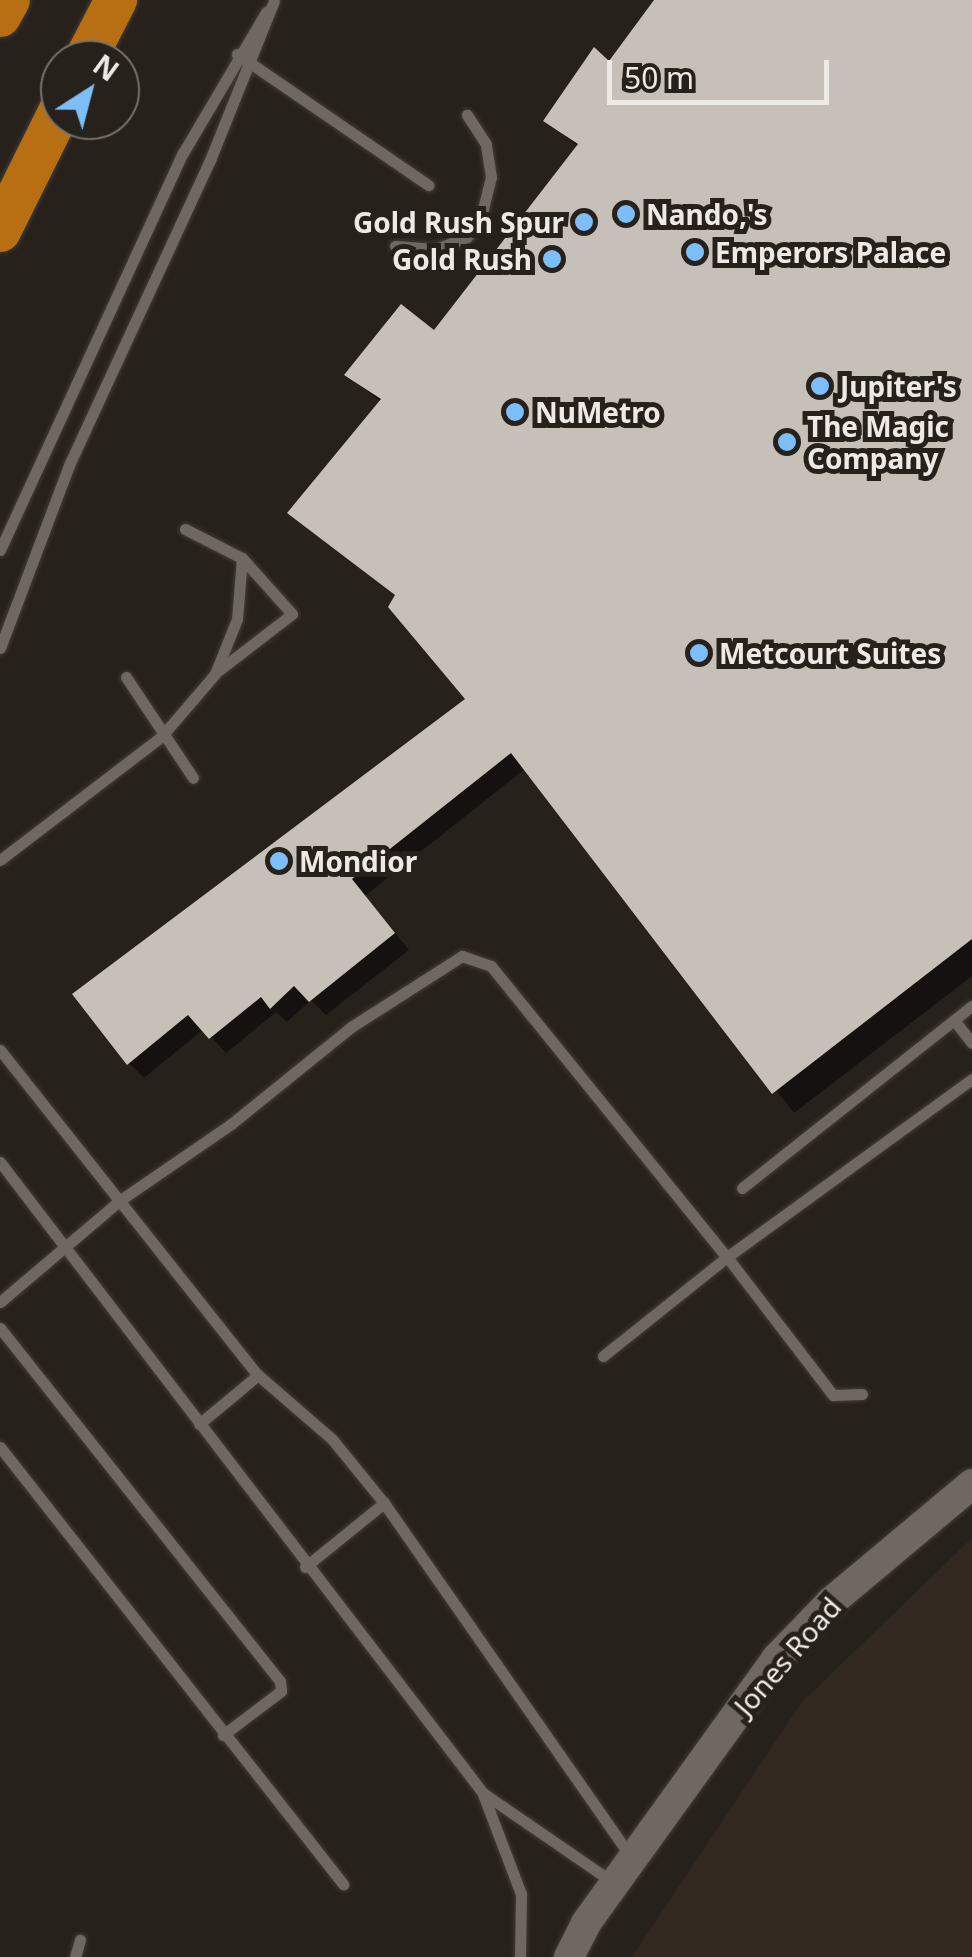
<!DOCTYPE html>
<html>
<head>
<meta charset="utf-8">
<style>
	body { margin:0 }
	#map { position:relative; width:972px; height:1957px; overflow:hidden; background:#27211c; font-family:"Noto Sans",sans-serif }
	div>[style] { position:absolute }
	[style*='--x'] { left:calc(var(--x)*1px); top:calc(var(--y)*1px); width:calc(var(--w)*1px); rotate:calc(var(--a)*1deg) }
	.built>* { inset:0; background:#33281f }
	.shadow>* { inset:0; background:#0007 }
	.building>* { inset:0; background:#c7c0b9 }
	.roads { filter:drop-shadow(0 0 2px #413c37) drop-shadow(0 0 2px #413c37) }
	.service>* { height:11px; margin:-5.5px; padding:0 5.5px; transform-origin:5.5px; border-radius:5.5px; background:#6f6862 }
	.tertiary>* { height:30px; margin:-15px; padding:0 15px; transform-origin:15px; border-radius:15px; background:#6f6862 }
	.motorway>* { height:42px; margin:-21px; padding:0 21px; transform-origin:21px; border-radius:21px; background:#b86f13 }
	.dots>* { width:28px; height:28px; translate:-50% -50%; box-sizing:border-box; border:5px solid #27211c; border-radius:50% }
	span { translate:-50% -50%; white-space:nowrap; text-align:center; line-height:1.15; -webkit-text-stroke:10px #27211c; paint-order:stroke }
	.poi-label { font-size:28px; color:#ede9e5; font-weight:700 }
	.left { translate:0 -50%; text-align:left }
	.right { translate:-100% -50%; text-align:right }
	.street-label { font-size:28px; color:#ede9e5 }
	.north { position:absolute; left:40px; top:40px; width:100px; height:100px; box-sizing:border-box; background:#27211c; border:2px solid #76716c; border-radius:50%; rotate:36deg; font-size:28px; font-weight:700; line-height:40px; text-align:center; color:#ede9e5 }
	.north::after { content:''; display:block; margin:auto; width:35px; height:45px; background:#7dbef9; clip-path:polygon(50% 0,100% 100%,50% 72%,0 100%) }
	.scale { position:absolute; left:607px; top:60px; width:222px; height:45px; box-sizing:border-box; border:5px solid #ede9e5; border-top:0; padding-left:12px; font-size:30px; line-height:35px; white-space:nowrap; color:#ede9e5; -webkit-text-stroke:8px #27211c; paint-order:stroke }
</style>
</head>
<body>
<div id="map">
	<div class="built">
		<div style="clip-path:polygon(972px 1538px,972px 1957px,632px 1957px,802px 1702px)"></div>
	</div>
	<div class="shadow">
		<div style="clip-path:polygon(657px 0,972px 0,972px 976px,794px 1113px,526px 768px,365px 896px,409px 950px,326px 1015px,311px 1000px,287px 1022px,276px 1012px,226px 1053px,204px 1029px,144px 1078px,129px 1063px,474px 712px,397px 597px,291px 512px,381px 402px,347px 375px,434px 333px,579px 147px,547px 121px,610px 65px)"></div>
	</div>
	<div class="building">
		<div style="clip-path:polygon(654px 0,972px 0,972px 939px,772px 1094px,511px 753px,352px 879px,395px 933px,309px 1002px,294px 986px,270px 1009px,261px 997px,209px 1039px,188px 1015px,127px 1065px,72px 994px,465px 699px,388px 607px,395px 595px,287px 513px,381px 399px,344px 375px,401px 304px,434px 330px,578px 144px,543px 121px,594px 47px,609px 61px)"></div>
	</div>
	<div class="roads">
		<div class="service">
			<div style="--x:237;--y:54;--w:232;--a:34.4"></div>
			<div style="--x:395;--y:246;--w:41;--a:4.2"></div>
			<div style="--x:436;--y:249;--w:33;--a:-21"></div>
			<div style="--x:467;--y:237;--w:24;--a:-55"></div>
			<div style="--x:481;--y:217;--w:41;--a:-76"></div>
			<div style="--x:491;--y:177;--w:33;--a:-99"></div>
			<div style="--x:486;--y:144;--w:35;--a:-123"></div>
			<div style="--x:185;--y:529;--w:64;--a:27"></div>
			<div style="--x:242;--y:558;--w:75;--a:48.2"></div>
			<div style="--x:292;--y:614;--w:93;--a:142.4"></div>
			<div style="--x:0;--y:550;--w:437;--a:-65.3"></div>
			<div style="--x:183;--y:153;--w:164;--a:-59.5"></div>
			<div style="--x:0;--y:648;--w:198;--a:-69.3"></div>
			<div style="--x:70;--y:463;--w:334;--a:-65.2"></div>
			<div style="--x:210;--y:160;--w:171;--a:-68.1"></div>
			<div style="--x:126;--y:677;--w:121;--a:56.4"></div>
			<div style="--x:0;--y:860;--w:203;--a:-37.4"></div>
			<div style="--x:161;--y:737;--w:83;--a:-49.4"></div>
			<div style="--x:215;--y:674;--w:59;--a:-68.2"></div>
			<div style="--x:237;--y:619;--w:61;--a:-85.3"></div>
			<div style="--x:954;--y:1020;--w:29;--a:52"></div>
			<div style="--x:0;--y:1050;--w:415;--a:51.6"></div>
			<div style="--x:258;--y:1375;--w:98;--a:40.9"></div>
			<div style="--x:332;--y:1439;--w:82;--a:50.9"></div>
			<div style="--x:384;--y:1503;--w:429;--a:55.1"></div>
			<div style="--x:0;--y:1162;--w:795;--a:52.57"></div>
			<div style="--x:483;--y:1793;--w:159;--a:34.5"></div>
			<div style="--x:742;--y:1188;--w:293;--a:-38.4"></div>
			<div style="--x:0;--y:1302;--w:156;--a:-40.3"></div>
			<div style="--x:119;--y:1201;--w:136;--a:-34.5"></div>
			<div style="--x:231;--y:1124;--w:154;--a:-38.9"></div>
			<div style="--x:351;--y:1027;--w:132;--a:-32.6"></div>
			<div style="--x:462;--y:956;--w:31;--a:19"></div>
			<div style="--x:491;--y:966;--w:375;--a:51"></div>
			<div style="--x:727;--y:1257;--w:303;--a:-36"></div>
			<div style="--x:0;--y:1328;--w:451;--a:51.6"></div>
			<div style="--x:280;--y:1681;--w:10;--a:84"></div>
			<div style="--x:281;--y:1691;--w:73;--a:142.8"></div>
			<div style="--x:603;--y:1356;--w:159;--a:-38.6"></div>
			<div style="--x:727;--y:1257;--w:174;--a:52.5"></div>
			<div style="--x:833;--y:1395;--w:29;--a:-2"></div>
			<div style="--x:199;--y:1424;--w:77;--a:-39.7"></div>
			<div style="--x:0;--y:1447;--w:556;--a:51.87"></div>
			<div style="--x:305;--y:1567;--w:102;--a:-39"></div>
			<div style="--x:483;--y:1794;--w:107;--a:69.2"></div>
			<div style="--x:521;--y:1894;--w:63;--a:90.9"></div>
			<div style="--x:75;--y:1957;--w:18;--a:-74"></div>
		</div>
		<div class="tertiary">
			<div style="--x:569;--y:1957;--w:38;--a:-63"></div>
			<div style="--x:586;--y:1923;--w:327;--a:-54.2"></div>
			<div style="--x:777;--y:1658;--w:78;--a:-46"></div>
			<div style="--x:831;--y:1602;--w:184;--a:-39.9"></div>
		</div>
		<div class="motorway">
			<div style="--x:0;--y:16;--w:18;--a:-61"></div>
			<div style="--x:85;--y:60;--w:68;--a:-62.7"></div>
			<div style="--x:0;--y:231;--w:135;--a:-63.6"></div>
		</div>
	</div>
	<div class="dots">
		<div style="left:626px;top:214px;background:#7dbef9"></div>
		<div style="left:584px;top:222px;background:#7dbef9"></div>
		<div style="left:695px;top:252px;background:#7dbef9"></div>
		<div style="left:552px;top:259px;background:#7dbef9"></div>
		<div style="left:820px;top:386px;background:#7dbef9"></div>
		<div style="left:515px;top:412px;background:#7dbef9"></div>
		<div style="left:787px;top:442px;background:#7dbef9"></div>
		<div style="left:699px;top:653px;background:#7dbef9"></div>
		<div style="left:279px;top:861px;background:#7dbef9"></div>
	</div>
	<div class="poi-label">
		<span class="left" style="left:646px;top:214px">Nando,'s</span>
		<span class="right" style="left:564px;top:222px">Gold Rush Spur</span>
		<span class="left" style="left:715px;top:252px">Emperors Palace</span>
		<span class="right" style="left:532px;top:259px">Gold Rush</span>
		<span class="left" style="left:840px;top:386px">Jupiter's</span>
		<span class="left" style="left:535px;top:412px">NuMetro</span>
		<span class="left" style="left:807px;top:442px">The Magic<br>Company</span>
		<span class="left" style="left:719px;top:653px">Metcourt Suites</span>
		<span class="left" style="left:299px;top:861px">Mondior</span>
	</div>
	<div class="street-label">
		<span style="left:787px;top:1656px;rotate:-49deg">Jones Road</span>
	</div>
	<div class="north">N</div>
	<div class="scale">50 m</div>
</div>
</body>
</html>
